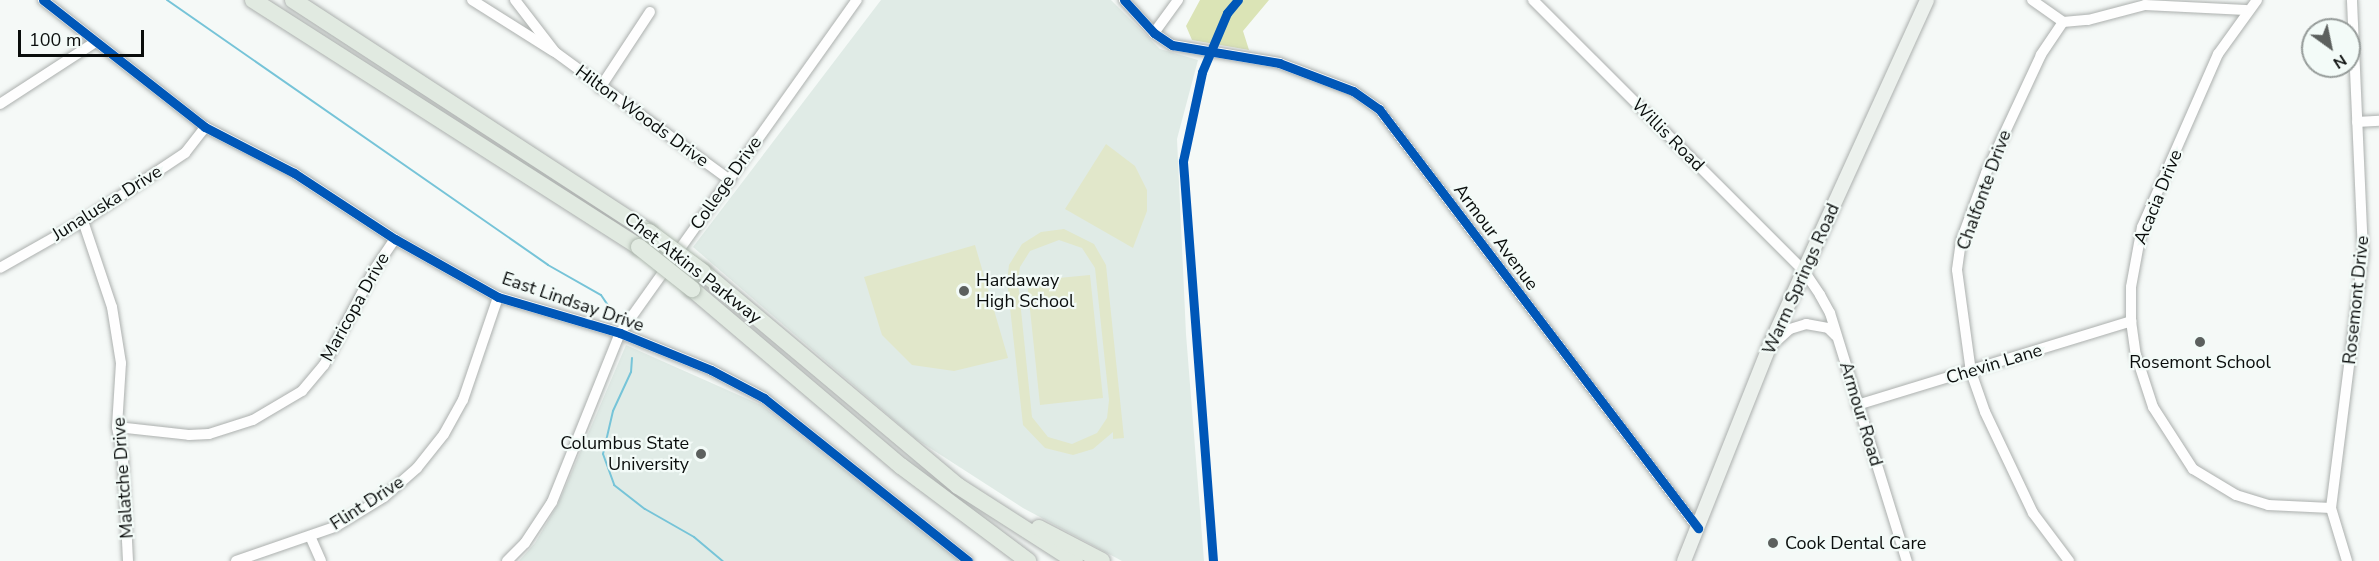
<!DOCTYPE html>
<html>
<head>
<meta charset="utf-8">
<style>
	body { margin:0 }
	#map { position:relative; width:2379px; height:561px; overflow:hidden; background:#f5f9f7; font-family:"Nunito Sans",sans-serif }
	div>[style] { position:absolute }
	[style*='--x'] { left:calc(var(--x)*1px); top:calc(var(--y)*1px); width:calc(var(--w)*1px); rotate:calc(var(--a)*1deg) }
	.built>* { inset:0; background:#e0ebe6 }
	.green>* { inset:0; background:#e1e7ca }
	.forest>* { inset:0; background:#dbe4b6 }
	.stream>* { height:2px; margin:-1px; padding:0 1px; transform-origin:1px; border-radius:1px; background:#76c4d8 }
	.roads { filter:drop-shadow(0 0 2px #acb0ae) drop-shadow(0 0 2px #acb0ae) }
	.minor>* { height:10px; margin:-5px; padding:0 5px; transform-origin:5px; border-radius:5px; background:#fefefe }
	.major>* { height:14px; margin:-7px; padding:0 7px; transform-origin:7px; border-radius:7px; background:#ecf1ed }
	.highway>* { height:16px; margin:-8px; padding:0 8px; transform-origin:8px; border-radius:8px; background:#e1eae1 }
	.bridges { filter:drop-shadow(0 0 2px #aeb8ae) drop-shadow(0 0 2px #aeb8ae) }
	.highway-bridge>* { height:16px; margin:-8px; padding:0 8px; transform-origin:8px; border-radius:8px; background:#e1eae1 }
	.cycleway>* { height:9px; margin:-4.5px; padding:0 4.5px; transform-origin:4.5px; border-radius:4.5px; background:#0057b8 }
	.dots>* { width:16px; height:16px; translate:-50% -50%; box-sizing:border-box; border:3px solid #f3fbf8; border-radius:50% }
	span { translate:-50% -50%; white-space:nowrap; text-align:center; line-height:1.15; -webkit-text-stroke:4.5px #f3fbf8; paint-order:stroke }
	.street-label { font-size:18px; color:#0a0d0c }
	.poi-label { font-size:18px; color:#0a0d0c }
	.left { translate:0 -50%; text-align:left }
	.right { translate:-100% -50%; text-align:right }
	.north { position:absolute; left:2301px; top:18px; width:60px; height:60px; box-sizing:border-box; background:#f3fbf8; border:2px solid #969c9a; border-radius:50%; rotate:147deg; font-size:16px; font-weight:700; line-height:24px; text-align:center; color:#0a0d0c }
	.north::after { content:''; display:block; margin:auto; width:21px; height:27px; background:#5c605e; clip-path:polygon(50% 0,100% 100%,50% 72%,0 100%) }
	.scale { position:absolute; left:18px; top:30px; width:126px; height:27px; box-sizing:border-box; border:3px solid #0a0d0c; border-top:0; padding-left:8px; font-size:18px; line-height:21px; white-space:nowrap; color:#0a0d0c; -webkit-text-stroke:4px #f3fbf8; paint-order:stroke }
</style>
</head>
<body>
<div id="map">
	<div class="built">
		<div style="clip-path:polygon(881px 0,1111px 0,1160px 49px,1198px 60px,1177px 139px,1186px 334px,1204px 561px,1122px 561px,1023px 508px,916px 439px,693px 247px)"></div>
		<div style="clip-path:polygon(626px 345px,761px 405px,960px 561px,519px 561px,535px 543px,558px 504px)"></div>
	</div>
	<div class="green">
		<div style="clip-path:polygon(1106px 144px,1135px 166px,1147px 190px,1147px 211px,1133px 248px,1065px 209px)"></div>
		<div style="clip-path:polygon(evenodd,1064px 229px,1094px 244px,1106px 265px,1124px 438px,1113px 439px,1113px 432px,1093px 449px,1073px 455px,1045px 448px,1023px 425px,1007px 281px,1009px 265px,1022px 244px,1041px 232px,1064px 229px,1059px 240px,1082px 248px,1095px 268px,1109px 400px,1107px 418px,1097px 433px,1072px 444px,1048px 437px,1032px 417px,1018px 281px,1020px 267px,1030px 251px,1059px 240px)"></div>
		<div style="clip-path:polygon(975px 245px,1008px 358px,954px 371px,912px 365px,882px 335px,864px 277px)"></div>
		<div style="clip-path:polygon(1090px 275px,1103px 398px,1040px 405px,1027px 281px)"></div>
	</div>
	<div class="forest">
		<div style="clip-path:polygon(1200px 0,1269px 0,1243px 31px,1249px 50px,1192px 40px,1186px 26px)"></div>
	</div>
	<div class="stream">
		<div style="--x:167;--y:0;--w:464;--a:34.8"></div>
		<div style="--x:548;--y:265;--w:61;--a:29.5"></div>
		<div style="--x:601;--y:295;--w:18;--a:56"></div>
		<div style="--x:632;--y:358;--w:14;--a:94"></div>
		<div style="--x:631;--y:372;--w:43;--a:114.8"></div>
		<div style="--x:613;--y:411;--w:44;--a:103.1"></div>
		<div style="--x:603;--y:454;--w:33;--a:70"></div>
		<div style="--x:614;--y:485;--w:39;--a:38"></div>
		<div style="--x:645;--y:509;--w:56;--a:29.7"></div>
		<div style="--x:694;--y:537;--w:38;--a:40"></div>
	</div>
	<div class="roads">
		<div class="minor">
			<div style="--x:43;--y:0;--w:206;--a:38.1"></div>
			<div style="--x:205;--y:127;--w:100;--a:27.3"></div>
			<div style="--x:294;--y:173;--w:121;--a:33.2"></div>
			<div style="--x:395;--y:239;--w:118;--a:29.4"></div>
			<div style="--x:498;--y:297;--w:127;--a:16.4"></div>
			<div style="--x:620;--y:333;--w:98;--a:22.1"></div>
			<div style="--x:711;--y:370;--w:60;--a:27.8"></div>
			<div style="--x:764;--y:398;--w:261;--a:38.6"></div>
			<div style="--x:472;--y:0;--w:96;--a:32.2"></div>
			<div style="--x:515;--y:0;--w:66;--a:52.4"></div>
			<div style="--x:555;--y:52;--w:217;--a:36.2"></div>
			<div style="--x:1124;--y:0;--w:45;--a:47.7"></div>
			<div style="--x:1154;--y:33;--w:22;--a:34"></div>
			<div style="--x:1172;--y:45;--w:109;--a:9.5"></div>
			<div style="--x:1279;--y:63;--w:79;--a:20.7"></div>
			<div style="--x:1353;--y:91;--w:32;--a:35"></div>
			<div style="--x:1379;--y:109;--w:527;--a:52.72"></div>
			<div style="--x:1533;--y:0;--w:383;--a:45"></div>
			<div style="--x:1804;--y:271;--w:29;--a:56"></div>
			<div style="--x:1820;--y:295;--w:21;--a:61"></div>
			<div style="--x:1830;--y:313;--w:260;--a:72.8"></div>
			<div style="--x:2032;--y:0;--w:38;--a:35"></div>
			<div style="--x:2063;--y:22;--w:25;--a:-5"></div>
			<div style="--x:2088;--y:20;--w:59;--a:-14.7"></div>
			<div style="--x:2145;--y:5;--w:101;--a:2.8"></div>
			<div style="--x:2257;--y:0;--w:67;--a:125.8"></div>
			<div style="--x:2218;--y:54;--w:189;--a:113.7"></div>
			<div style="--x:2142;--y:227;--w:61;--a:100.4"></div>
			<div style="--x:2131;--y:287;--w:34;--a:90"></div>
			<div style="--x:2131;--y:321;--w:34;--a:82"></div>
			<div style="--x:2136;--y:355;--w:55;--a:71.9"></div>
			<div style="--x:2153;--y:407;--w:74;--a:57.2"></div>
			<div style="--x:2193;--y:469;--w:50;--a:31.2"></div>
			<div style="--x:2236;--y:495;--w:34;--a:17"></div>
			<div style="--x:2268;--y:505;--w:63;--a:2.7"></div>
			<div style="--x:2063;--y:22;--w:40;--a:124"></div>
			<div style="--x:2041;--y:55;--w:130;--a:115"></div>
			<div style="--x:1986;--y:173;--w:72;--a:110.2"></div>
			<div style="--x:1961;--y:241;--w:29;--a:98"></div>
			<div style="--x:1957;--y:270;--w:103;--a:82.2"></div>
			<div style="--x:1971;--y:372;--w:42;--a:70.7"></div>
			<div style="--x:1985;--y:412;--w:112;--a:64.6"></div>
			<div style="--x:2033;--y:513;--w:60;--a:53.1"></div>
			<div style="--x:1154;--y:33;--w:41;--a:-54"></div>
			<div style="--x:600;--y:88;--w:91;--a:-56.7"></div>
			<div style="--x:0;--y:104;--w:112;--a:-33"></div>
			<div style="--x:2357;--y:122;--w:22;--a:-3"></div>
			<div style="--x:83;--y:221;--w:91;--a:71.4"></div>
			<div style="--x:112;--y:307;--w:57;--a:80.9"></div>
			<div style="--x:121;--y:363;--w:64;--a:93.6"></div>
			<div style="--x:117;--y:427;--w:33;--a:79"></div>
			<div style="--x:123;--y:459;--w:102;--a:87.2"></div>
			<div style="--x:0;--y:268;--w:95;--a:-29.5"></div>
			<div style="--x:83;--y:221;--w:123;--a:-33.7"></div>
			<div style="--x:185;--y:153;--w:33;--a:-52"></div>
			<div style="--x:1772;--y:345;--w:24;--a:-42"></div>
			<div style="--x:1790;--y:329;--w:17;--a:-17"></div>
			<div style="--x:1806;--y:324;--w:22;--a:10"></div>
			<div style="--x:1828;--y:328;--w:11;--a:45"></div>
			<div style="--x:1857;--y:405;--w:287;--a:-17"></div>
			<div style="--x:117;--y:427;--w:72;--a:6.3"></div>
			<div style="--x:189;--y:435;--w:20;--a:-3"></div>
			<div style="--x:209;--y:434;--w:46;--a:-17.7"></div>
			<div style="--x:253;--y:420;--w:57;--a:-30.6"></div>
			<div style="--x:302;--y:391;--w:34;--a:-50"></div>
			<div style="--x:324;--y:365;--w:107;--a:-62.2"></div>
			<div style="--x:374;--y:270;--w:37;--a:-56"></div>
			<div style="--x:310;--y:536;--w:27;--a:66"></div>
			<div style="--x:236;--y:561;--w:105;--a:-19"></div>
			<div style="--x:335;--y:527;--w:57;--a:-31.5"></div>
			<div style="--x:384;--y:497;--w:44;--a:-41.3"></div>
			<div style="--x:417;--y:468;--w:43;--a:-51.5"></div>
			<div style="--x:444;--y:434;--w:39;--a:-61"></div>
			<div style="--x:463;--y:400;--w:109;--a:-71.2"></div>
			<div style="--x:507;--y:561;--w:25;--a:-45"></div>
			<div style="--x:525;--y:543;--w:49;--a:-56.6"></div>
			<div style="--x:552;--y:502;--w:182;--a:-68.1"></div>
			<div style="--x:620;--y:333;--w:409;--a:-54.6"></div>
			<div style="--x:2347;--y:561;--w:55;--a:-106.8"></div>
			<div style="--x:2331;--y:508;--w:257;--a:-82.8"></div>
			<div style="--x:2363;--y:253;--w:253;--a:-92.5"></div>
		</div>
		<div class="major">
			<div style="--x:1684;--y:561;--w:230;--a:-68.3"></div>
			<div style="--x:1769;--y:347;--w:381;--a:-65.5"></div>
		</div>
		<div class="highway">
			<div style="--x:253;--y:0;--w:458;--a:32.6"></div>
			<div style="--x:293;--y:0;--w:425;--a:33.1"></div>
			<div style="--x:703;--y:272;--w:333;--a:40"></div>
			<div style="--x:958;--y:486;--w:139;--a:32.7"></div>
			<div style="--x:692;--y:289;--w:274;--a:40.3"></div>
			<div style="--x:901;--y:466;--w:159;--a:36.8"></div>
			<div style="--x:1039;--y:528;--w:71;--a:27.6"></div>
		</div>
	</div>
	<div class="bridges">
		<div class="highway-bridge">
			<div style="--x:649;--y:232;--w:67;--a:36.5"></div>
			<div style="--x:639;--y:247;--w:68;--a:38.4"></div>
		</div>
	</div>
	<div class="cycleway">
		<div style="--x:43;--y:0;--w:206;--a:38.1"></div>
		<div style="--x:205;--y:127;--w:100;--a:27.3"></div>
		<div style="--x:294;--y:173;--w:121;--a:33.2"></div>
		<div style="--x:395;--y:239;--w:118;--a:29.4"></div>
		<div style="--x:498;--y:297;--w:127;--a:16.4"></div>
		<div style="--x:620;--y:333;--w:98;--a:22.1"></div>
		<div style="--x:711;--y:370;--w:60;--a:27.8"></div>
		<div style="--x:764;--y:398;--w:261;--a:38.6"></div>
		<div style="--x:1124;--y:0;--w:45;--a:47.7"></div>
		<div style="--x:1154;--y:33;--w:22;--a:34"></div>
		<div style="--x:1172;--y:45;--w:109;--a:9.5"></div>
		<div style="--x:1279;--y:63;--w:79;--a:20.7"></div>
		<div style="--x:1353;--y:91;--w:32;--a:35"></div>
		<div style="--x:1379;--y:109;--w:527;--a:52.72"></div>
		<div style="--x:1213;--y:561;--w:401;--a:-94.3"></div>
		<div style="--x:1183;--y:161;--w:91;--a:-77.9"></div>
		<div style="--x:1202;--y:72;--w:64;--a:-67"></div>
		<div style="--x:1227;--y:13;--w:17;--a:-50"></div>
	</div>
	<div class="dots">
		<div style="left:964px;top:291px;background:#5c605e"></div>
		<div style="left:2200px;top:342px;background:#5c605e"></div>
		<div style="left:701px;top:454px;background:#5c605e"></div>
		<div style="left:1773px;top:543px;background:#5c605e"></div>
	</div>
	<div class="street-label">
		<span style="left:642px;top:116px;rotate:36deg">Hilton Woods Drive</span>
		<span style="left:1668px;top:135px;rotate:45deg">Willis Road</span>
		<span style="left:726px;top:183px;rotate:-55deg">College Drive</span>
		<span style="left:1984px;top:190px;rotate:-70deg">Chalfonte Drive</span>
		<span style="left:2158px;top:197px;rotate:-68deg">Acacia Drive</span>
		<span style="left:107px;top:203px;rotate:-32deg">Junaluska Drive</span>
		<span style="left:1496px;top:237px;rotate:53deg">Armour Avenue</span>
		<span style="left:693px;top:268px;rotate:38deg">Chet Atkins Parkway</span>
		<span style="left:1801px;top:279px;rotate:-66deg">Warm Springs Road</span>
		<span style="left:2356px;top:300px;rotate:-84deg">Rosemont Drive</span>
		<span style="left:573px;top:302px;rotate:19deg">East Lindsay Drive</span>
		<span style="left:355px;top:307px;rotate:-61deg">Maricopa Drive</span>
		<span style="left:1994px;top:364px;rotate:-17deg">Chevin Lane</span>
		<span style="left:1861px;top:414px;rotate:73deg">Armour Road</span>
		<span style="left:123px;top:478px;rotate:-94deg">Malatche Drive</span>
		<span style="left:367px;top:503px;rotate:-33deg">Flint Drive</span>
	</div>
	<div class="poi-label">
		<span class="left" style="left:976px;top:291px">Hardaway<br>High School</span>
		<span style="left:2200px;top:362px">Rosemont School</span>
		<span class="right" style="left:689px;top:454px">Columbus State<br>University</span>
		<span class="left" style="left:1785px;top:543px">Cook Dental Care</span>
	</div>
	<div class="north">N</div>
	<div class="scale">100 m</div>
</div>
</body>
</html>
